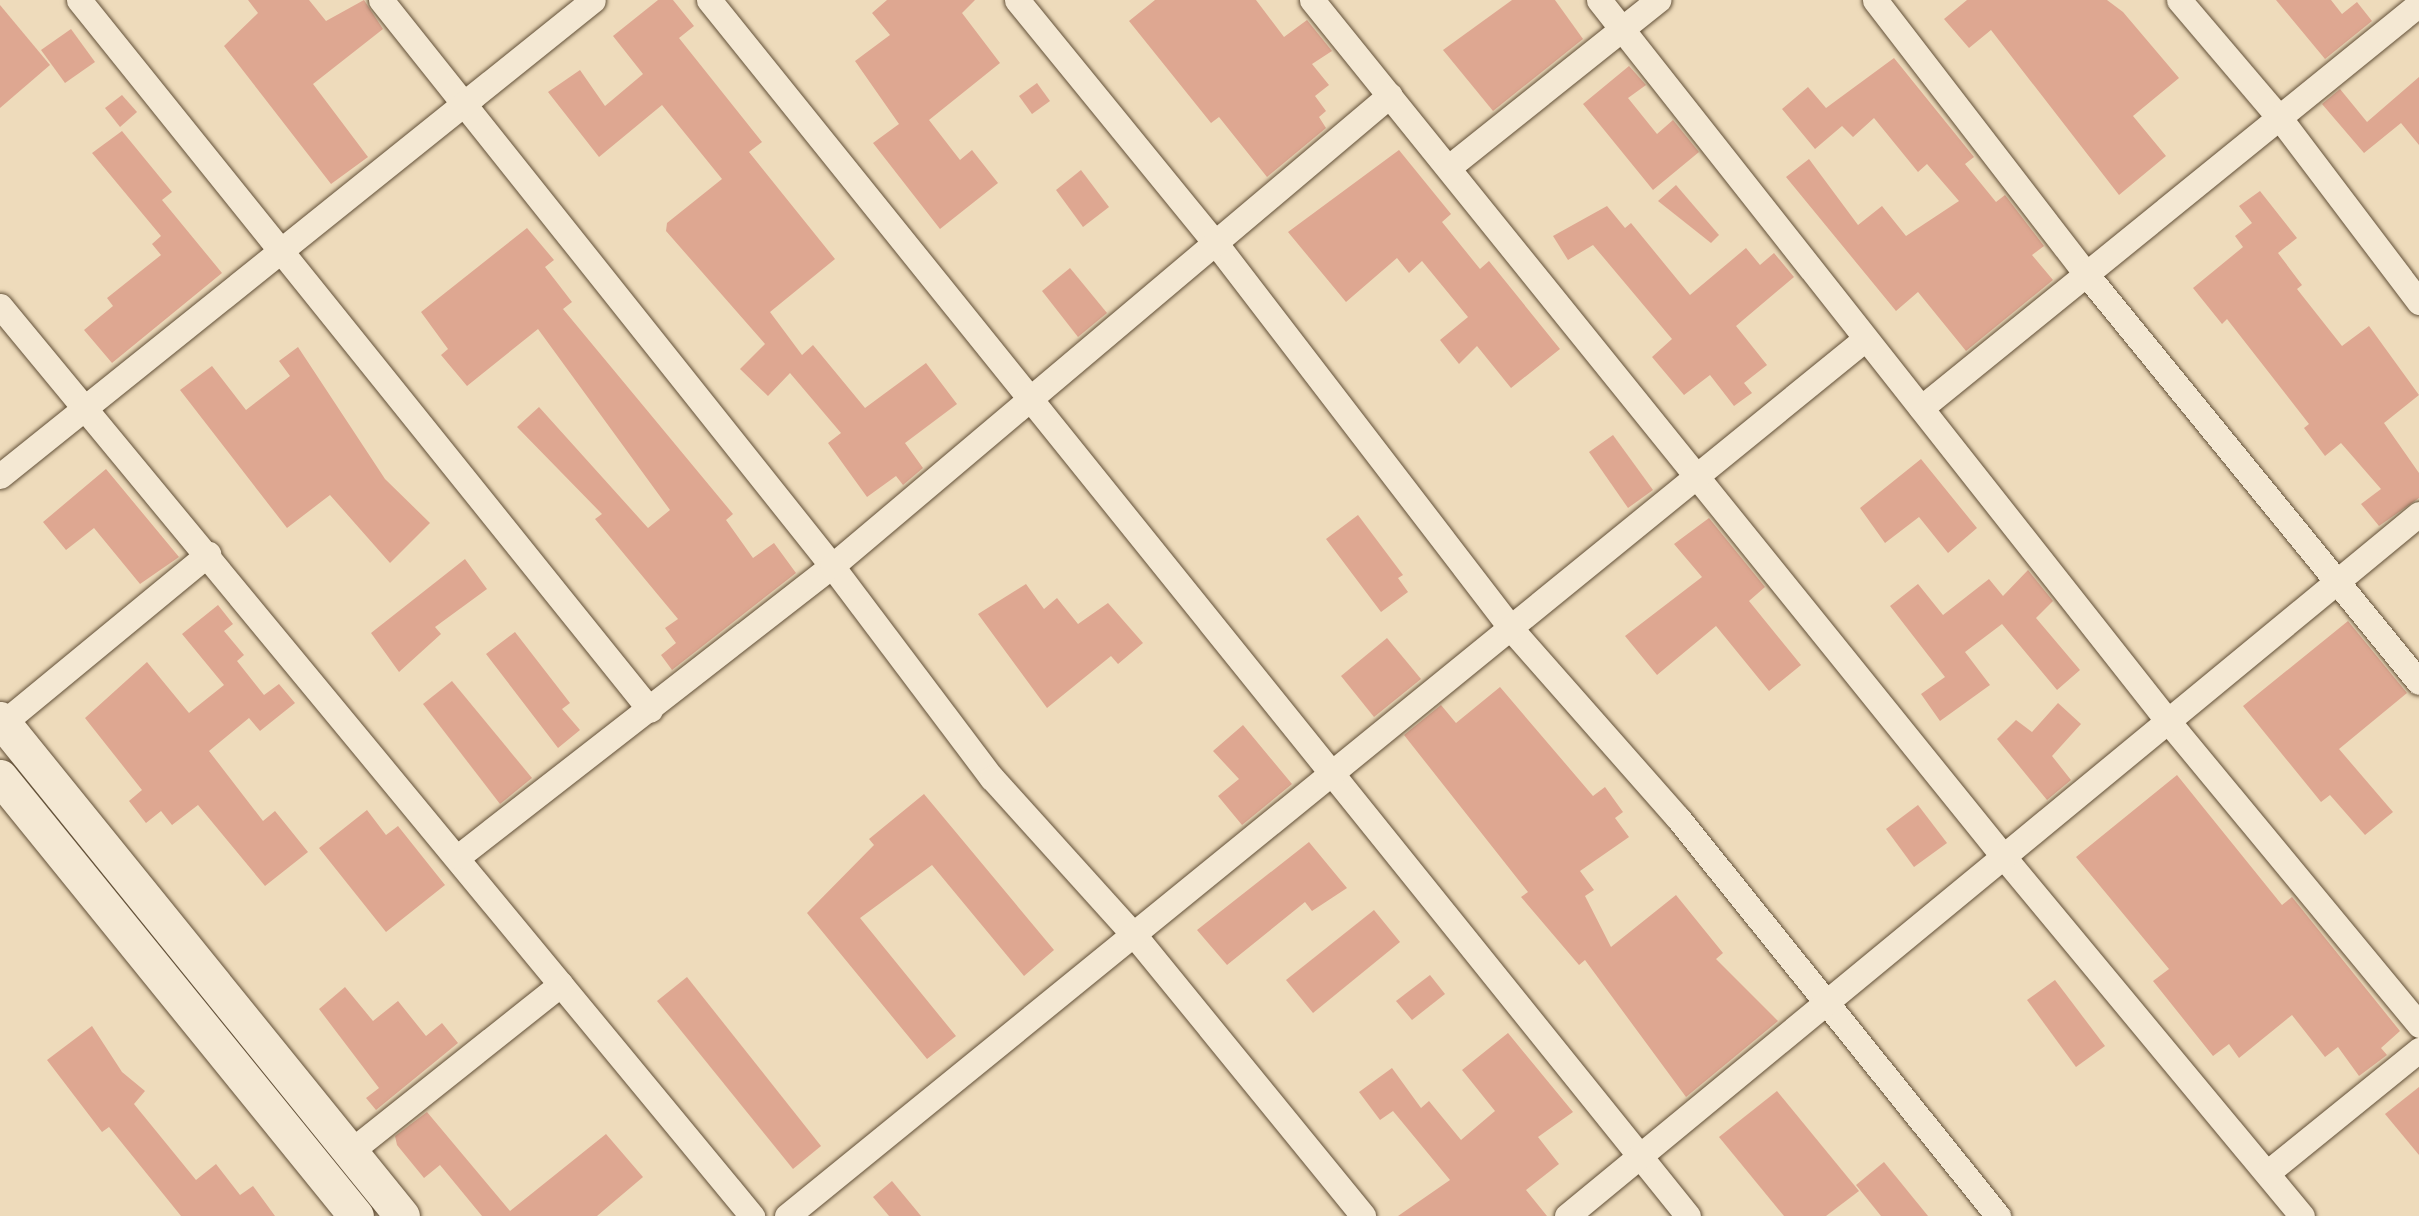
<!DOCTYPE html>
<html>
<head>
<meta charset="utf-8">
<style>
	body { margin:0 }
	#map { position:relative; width:2419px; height:1216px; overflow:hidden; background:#eedbbb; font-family:"IM FELL French Canon",serif }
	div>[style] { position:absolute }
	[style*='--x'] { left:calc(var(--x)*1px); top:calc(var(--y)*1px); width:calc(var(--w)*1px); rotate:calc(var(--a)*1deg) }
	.building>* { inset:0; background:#dea791 }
	.roads { filter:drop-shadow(0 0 2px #625038) drop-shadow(0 0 2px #625038) }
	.street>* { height:25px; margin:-12.5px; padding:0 12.5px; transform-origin:12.5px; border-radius:12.5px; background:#f4e8d3 }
	.secondary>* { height:35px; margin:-17.5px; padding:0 17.5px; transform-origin:17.5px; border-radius:17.5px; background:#f4e8d3 }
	span { translate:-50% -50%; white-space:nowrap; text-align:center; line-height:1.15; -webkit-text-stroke:8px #f4e8d3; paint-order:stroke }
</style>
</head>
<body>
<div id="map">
	<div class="building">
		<div style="clip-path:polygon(248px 0,309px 0,326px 21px,364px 0,383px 29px,313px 84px,368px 157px,331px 184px,224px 46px,258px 13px)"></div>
		<div style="clip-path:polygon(658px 0,673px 0,694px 26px,679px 38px,762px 142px,749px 152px,835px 259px,770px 312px,802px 355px,813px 345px,865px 408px,926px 363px,957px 404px,905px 443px,923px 468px,903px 485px,896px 476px,867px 497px,828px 443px,841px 433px,790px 373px,768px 396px,740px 369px,765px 344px,666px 231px,667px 223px,722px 179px,662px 105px,599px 157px,548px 92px,580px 70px,605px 106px,643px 74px,613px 36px)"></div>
		<div style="clip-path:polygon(887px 0,975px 0,962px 13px,1000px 63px,929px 120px,960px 160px,972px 150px,998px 183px,940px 229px,873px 143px,899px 124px,855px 61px,890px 35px,872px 13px)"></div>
		<div style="clip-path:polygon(1155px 0,1256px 0,1284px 37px,1307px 20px,1332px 51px,1312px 64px,1329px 85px,1315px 96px,1326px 111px,1319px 117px,1326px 128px,1267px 177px,1219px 117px,1211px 123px,1129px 21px)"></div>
		<div style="clip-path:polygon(1512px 0,1555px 0,1583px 39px,1493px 111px,1443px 50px)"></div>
		<div style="clip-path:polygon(1967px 0,2107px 0,2123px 12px,2179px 78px,2133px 116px,2166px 156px,2119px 195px,1991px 30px,1969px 48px,1944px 19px)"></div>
		<div style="clip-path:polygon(2276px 0,2331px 0,2342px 14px,2357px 2px,2372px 21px,2325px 59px)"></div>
		<div style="clip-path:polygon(0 5px,50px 65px,0 108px)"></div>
		<div style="clip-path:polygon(71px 29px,95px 62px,65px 83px,41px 50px)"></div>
		<div style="clip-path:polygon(1894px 58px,1974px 157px,1965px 164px,1996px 202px,2005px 195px,2044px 246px,2032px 255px,2053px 280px,1966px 351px,1918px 292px,1896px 311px,1786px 177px,1809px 159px,1858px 225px,1882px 206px,1906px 236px,1959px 201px,1927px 164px,1918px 172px,1874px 118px,1853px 137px,1842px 126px,1815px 149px,1782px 109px,1808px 87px,1826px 108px)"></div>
		<div style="clip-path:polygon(1629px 66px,1646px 85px,1628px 98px,1657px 134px,1673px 120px,1699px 152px,1653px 190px,1583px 104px)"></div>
		<div style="clip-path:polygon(2419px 77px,2419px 145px,2401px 123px,2364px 153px,2322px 104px,2340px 89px,2367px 122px)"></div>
		<div style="clip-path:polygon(1037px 83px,1050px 101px,1032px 114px,1019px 96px)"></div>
		<div style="clip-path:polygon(122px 95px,137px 112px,120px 127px,105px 108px)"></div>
		<div style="clip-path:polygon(122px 131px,172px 192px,162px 200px,222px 273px,112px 363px,84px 330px,113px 306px,107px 298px,161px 255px,152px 244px,161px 236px,92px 153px)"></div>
		<div style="clip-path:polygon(1399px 150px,1451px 214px,1442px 222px,1480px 269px,1489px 261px,1560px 349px,1511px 388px,1477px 346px,1459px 364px,1440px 340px,1468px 317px,1422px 261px,1409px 273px,1397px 258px,1346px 302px,1288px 232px)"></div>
		<div style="clip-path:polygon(1081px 170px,1109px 207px,1083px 227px,1056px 190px)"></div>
		<div style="clip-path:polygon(1676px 185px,1719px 235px,1711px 243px,1658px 201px)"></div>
		<div style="clip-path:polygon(2260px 191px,2297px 238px,2278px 253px,2302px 285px,2297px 289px,2342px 346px,2369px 326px,2419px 395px,2384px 423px,2419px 473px,2419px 498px,2379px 526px,2361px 504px,2381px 489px,2341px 443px,2325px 456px,2304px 428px,2309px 424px,2227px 319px,2222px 324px,2193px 288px,2243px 247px,2235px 236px,2252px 223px,2239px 206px)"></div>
		<div style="clip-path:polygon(1607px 206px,1625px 228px,1631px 223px,1690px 295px,1746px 248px,1760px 265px,1774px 253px,1794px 277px,1736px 326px,1767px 365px,1744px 383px,1752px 393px,1734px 406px,1710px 375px,1684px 395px,1652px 357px,1672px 339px,1593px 245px,1568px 260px,1553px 236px)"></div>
		<div style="clip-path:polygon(527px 228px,554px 260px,545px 267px,572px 302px,563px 309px,733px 514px,726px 520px,753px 558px,774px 543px,796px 573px,672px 670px,661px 655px,676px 643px,665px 628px,678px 619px,595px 519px,602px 514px,517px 427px,539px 407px,648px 528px,670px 510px,538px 329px,467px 386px,441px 355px,448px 349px,421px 312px)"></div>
		<div style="clip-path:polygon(1070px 268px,1107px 313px,1078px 337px,1042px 291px)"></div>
		<div style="clip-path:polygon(298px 347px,385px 479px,430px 523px,390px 563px,330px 495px,287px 528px,180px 390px,212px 366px,246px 410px,290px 376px,279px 361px)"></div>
		<div style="clip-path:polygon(1613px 435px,1653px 490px,1628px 508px,1589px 452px)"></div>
		<div style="clip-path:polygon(1921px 459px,1977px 528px,1948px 553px,1919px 517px,1885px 543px,1860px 508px)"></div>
		<div style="clip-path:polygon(106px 469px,179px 557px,140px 584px,94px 528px,66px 550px,43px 522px)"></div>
		<div style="clip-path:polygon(1358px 515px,1403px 575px,1398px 578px,1408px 592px,1381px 612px,1326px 539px)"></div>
		<div style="clip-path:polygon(1709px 518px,1765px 587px,1749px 601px,1801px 665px,1769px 691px,1716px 626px,1657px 675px,1625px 636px,1702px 577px,1674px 544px)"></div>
		<div style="clip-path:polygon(465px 559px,487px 589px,435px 627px,441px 634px,399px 672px,371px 633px)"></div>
		<div style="clip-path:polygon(2028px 570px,2053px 601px,2036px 618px,2080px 670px,2057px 690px,2002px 624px,1965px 652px,1990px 685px,1940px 721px,1921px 694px,1945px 677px,1890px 606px,1918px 584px,1943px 615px,1989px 579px,2003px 596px)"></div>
		<div style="clip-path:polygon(1026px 584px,1044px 609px,1057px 598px,1078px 624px,1108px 603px,1143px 643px,1118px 664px,1111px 656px,1047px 708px,978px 614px)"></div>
		<div style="clip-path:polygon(218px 605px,233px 624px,224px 631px,244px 655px,237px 661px,264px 695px,279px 684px,295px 703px,260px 731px,249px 718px,209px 751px,263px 821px,275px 811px,308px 852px,265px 886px,198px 805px,172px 825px,161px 811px,146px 823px,129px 801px,142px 790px,85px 718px,147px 662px,189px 713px,224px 685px,182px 634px)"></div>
		<div style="clip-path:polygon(2348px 621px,2407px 693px,2339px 749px,2393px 812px,2365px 835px,2330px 795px,2321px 802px,2243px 706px)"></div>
		<div style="clip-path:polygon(515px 632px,570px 703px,562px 709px,580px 730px,558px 748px,486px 654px)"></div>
		<div style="clip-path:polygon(1387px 638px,1421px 679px,1374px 717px,1341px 676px)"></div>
		<div style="clip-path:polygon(452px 681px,532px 778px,500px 804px,423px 704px)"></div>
		<div style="clip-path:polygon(1500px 687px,1593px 796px,1605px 787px,1623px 812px,1615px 818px,1629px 837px,1580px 871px,1594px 890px,1585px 896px,1611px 947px,1676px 895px,1723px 953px,1716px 959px,1778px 1021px,1686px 1097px,1585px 960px,1579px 965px,1521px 897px,1528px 892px,1404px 735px,1441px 705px,1456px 723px)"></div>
		<div style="clip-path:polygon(2058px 703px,2081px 724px,2052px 756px,2071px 780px,2047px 800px,1997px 739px,2016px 720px,2032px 732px)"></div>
		<div style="clip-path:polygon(1243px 725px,1292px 784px,1242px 825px,1218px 796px,1239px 779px,1213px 751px)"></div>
		<div style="clip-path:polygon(2177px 775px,2282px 905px,2292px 897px,2400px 1031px,2381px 1048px,2387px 1055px,2359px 1076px,2338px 1047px,2325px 1057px,2292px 1015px,2239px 1058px,2229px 1044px,2213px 1056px,2153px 981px,2169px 969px,2076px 857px)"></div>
		<div style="clip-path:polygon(924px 794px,1054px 950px,1024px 976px,932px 865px,860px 918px,956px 1036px,927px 1059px,807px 913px,874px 845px,869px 839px)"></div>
		<div style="clip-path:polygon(1918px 805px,1947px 843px,1914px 867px,1886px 829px)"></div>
		<div style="clip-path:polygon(367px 810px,386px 835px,398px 826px,445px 885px,386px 932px,319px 848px)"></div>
		<div style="clip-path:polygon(1309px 842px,1347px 888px,1312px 911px,1305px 902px,1227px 965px,1197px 930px)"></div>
		<div style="clip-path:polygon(1374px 910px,1400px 942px,1313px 1013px,1286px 980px)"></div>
		<div style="clip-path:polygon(1430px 975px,1445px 994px,1412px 1020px,1396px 1001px)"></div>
		<div style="clip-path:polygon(687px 977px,821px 1146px,793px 1169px,657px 1001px)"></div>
		<div style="clip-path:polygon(2055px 980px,2105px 1046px,2076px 1067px,2027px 1000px)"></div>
		<div style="clip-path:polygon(345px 987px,373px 1021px,398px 1001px,426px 1036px,442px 1023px,458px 1043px,376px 1110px,366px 1098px,379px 1088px,319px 1009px)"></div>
		<div style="clip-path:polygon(92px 1026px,122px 1072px,145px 1091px,134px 1104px,196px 1180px,216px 1164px,240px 1195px,253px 1186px,275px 1216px,181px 1216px,109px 1127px,102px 1132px,47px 1060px)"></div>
		<div style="clip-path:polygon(1508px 1033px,1573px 1112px,1538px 1137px,1559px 1164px,1526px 1190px,1547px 1216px,1398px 1216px,1450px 1180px,1393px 1111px,1380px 1120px,1359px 1092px,1392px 1068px,1421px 1108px,1429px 1101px,1461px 1140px,1495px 1111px,1462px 1070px)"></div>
		<div style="clip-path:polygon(2419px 1087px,2419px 1155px,2385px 1114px)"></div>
		<div style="clip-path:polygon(1777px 1091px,1859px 1191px,1826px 1216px,1784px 1216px,1719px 1137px)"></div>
		<div style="clip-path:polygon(427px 1112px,510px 1211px,606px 1134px,643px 1177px,597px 1216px,482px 1216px,440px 1165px,424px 1178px,397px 1145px,395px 1136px)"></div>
		<div style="clip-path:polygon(1884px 1162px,1928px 1216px,1881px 1216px,1856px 1185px)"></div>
		<div style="clip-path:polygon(892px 1181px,921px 1216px,889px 1216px,873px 1197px)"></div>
	</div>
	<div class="roads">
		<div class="street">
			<div style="--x:79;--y:0;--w:911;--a:51.19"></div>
			<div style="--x:381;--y:0;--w:724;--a:51.45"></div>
			<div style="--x:832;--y:566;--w:266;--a:53"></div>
			<div style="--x:992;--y:778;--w:213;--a:47.9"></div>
			<div style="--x:1135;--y:936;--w:361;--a:50.8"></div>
			<div style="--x:709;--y:0;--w:1561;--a:51.16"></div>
			<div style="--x:1017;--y:0;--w:316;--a:50.8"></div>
			<div style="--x:1217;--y:245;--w:486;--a:52.5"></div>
			<div style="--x:1513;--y:631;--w:249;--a:48.6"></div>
			<div style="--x:1678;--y:818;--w:511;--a:51.2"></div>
			<div style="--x:1312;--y:0;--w:1100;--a:51.09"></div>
			<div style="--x:2003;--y:856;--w:468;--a:50.3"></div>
			<div style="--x:1599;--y:0;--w:917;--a:51.73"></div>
			<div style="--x:2167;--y:720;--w:396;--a:50.4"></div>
			<div style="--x:1875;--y:0;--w:347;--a:52.4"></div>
			<div style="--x:2087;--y:275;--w:525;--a:50.8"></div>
			<div style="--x:2179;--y:0;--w:159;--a:49.6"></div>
			<div style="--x:2282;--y:121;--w:227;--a:52.9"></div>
			<div style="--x:1449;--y:167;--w:268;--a:-38.6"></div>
			<div style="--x:0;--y:306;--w:1181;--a:50.43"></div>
			<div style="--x:1921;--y:408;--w:641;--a:-39.05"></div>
			<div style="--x:0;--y:476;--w:760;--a:-38.75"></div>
			<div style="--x:3;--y:723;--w:266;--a:-39.5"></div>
			<div style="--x:459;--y:856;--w:472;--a:-37.9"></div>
			<div style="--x:832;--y:566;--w:730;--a:-40.17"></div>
			<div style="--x:351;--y:1151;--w:268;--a:-38.5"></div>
			<div style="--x:2267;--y:1173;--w:196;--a:-39"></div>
			<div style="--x:787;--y:1216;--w:1390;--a:-39.13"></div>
			<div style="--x:1567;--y:1216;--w:1104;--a:-39.49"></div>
		</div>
		<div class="secondary">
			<div style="--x:0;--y:719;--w:639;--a:51.03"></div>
			<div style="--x:0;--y:777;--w:565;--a:50.96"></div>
		</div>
	</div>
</div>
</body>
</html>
